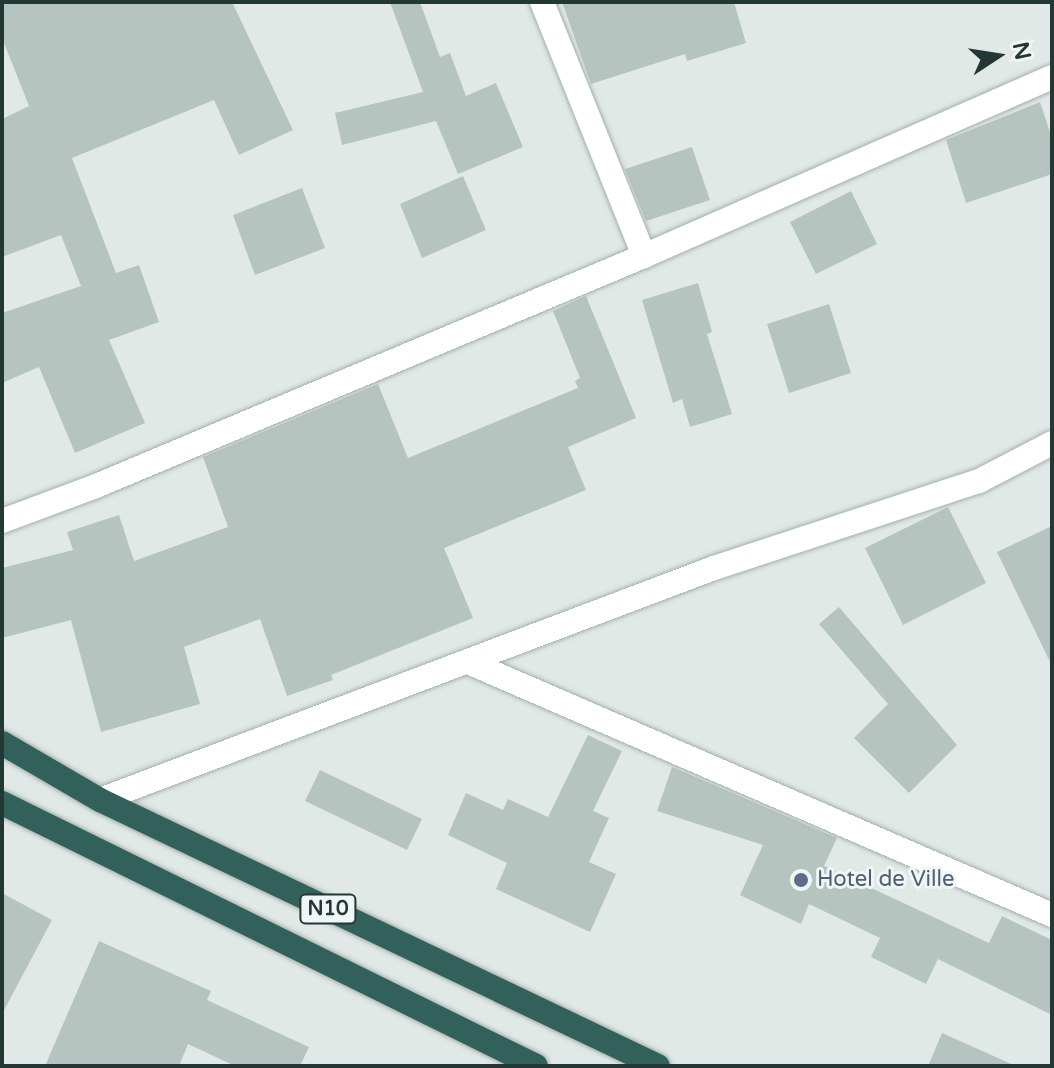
<!DOCTYPE html>
<html>
<head>
<meta charset="utf-8">
<style>
	body { margin:0 }
	#map { position:relative; width:1054px; height:1068px; overflow:hidden; background:#e0e9e6; font-family:"Varela Round",sans-serif }
	div>[style] { position:absolute }
	[style*='--x'] { left:calc(var(--x)*1px); top:calc(var(--y)*1px); width:calc(var(--w)*1px); rotate:calc(var(--a)*1deg) }
	.building>* { inset:0; background:#b6c4bf }
	.roads { filter:drop-shadow(0 0 2px #a4b0ad) drop-shadow(0 0 2px #a4b0ad) }
	.minor>* { height:24px; margin:-12px; padding:0 12px; transform-origin:12px; border-radius:12px; background:#fff }
	.highway>* { height:24px; margin:-12px; padding:0 12px; transform-origin:12px; border-radius:12px; background:#32605b }
	.dots>* { width:22px; height:22px; translate:-50% -50%; box-sizing:border-box; border:4px solid #f0f6f4; border-radius:50% }
	span { translate:-50% -50%; white-space:nowrap; text-align:center; line-height:1.15; -webkit-text-stroke:6px #f0f6f4; paint-order:stroke }
	.shield-label span { padding:2px 6px; background:#f0f6f4; border:2px solid; border-radius:6px; -webkit-text-stroke-width:0 }
	.shield-label { font-size:20px; color:#233834; font-weight:700 }
	.service-label { font-size:22px; color:#4e5e75 }
	.left { translate:0 -50%; text-align:left }
	.frame { position:absolute; inset:0; border:4px solid #233834; pointer-events:none }
	.north { position:absolute; left:958px; top:16px; width:80px; height:80px; -webkit-text-stroke:6px #f0f6f4; paint-order:stroke; rotate:78deg; font-size:22px; font-weight:700; line-height:32px; text-align:center; color:#233834 }
	.north::after { content:''; display:block; margin:auto; width:28px; height:36px; background:#233834; clip-path:polygon(50% 0,100% 100%,50% 72%,0 100%) }
</style>
</head>
<body>
<div id="map">
	<div class="building">
		<div style="clip-path:polygon(2px 2px,232px 2px,293px 130px,239px 155px,214px 100px,72px 158px,116px 273px,139px 265px,159px 322px,109px 340px,145px 423px,75px 453px,39px 367px,2px 383px,2px 313px,81px 286px,61px 235px,2px 257px,2px 119px,29px 106px,2px 38px)"></div>
		<div style="clip-path:polygon(390px 2px,420px 2px,440px 57px,450px 53px,466px 96px,496px 83px,523px 147px,458px 174px,436px 121px,342px 145px,335px 113px,423px 92px)"></div>
		<div style="clip-path:polygon(562px 2px,734px 2px,746px 43px,687px 61px,685px 54px,591px 84px)"></div>
		<div style="clip-path:polygon(1040px 102px,1052px 138px,1052px 174px,966px 203px,946px 140px)"></div>
		<div style="clip-path:polygon(692px 147px,710px 200px,646px 221px,625px 169px)"></div>
		<div style="clip-path:polygon(463px 176px,486px 230px,422px 258px,400px 204px)"></div>
		<div style="clip-path:polygon(302px 188px,325px 248px,255px 275px,233px 215px)"></div>
		<div style="clip-path:polygon(851px 191px,877px 244px,816px 274px,790px 222px)"></div>
		<div style="clip-path:polygon(698px 283px,712px 332px,707px 334px,732px 414px,690px 427px,682px 399px,673px 403px,642px 300px)"></div>
		<div style="clip-path:polygon(586px 296px,636px 418px,568px 447px,586px 490px,444px 548px,473px 618px,331px 675px,333px 680px,287px 696px,260px 619px,184px 647px,200px 704px,101px 732px,71px 620px,2px 638px,2px 568px,73px 550px,67px 532px,119px 515px,134px 561px,228px 527px,203px 457px,378px 384px,408px 458px,578px 388px,575px 381px,580px 378px,553px 311px)"></div>
		<div style="clip-path:polygon(829px 304px,851px 373px,789px 393px,767px 324px)"></div>
		<div style="clip-path:polygon(948px 507px,986px 583px,903px 625px,865px 548px)"></div>
		<div style="clip-path:polygon(1052px 526px,1052px 666px,997px 552px)"></div>
		<div style="clip-path:polygon(839px 607px,957px 745px,909px 793px,854px 738px,888px 704px,819px 624px)"></div>
		<div style="clip-path:polygon(588px 735px,622px 751px,593px 811px,609px 818px,589px 862px,616px 874px,590px 932px,496px 889px,507px 863px,448px 835px,466px 793px,503px 810px,508px 799px,548px 817px)"></div>
		<div style="clip-path:polygon(672px 767px,837px 838px,824px 866px,989px 943px,1002px 916px,1052px 940px,1052px 1015px,938px 959px,926px 984px,871px 957px,880px 938px,809px 904px,801px 924px,740px 895px,763px 845px,657px 811px)"></div>
		<div style="clip-path:polygon(320px 770px,422px 819px,407px 850px,305px 801px)"></div>
		<div style="clip-path:polygon(2px 893px,52px 920px,2px 1014px)"></div>
		<div style="clip-path:polygon(99px 941px,211px 991px,207px 1000px,309px 1047px,300px 1066px,235px 1066px,188px 1044px,179px 1066px,45px 1066px)"></div>
		<div style="clip-path:polygon(942px 1033px,1016px 1066px,928px 1066px)"></div>
	</div>
	<div class="roads">
		<div class="minor">
			<div style="--x:542;--y:2;--w:274;--a:68.1"></div>
			<div style="--x:2;--y:521;--w:100;--a:-20.4"></div>
			<div style="--x:96;--y:486;--w:594;--a:-22.77"></div>
			<div style="--x:644;--y:256;--w:446;--a:-23.7"></div>
			<div style="--x:468;--y:662;--w:636;--a:23.42"></div>
			<div style="--x:100;--y:800;--w:656;--a:-20.7"></div>
			<div style="--x:714;--y:568;--w:279;--a:-18.2"></div>
			<div style="--x:979;--y:481;--w:82;--a:-27.5"></div>
		</div>
		<div class="highway">
			<div style="--x:2;--y:743;--w:113;--a:30.2"></div>
			<div style="--x:100;--y:800;--w:618;--a:25.49"></div>
			<div style="--x:2;--y:803;--w:595;--a:26.22"></div>
		</div>
	</div>
	<div class="dots">
		<div style="left:801px;top:880px;background:#5c6f8a"></div>
	</div>
	<div class="shield-label">
		<span style="left:328px;top:909px">N10</span>
	</div>
	<div class="service-label">
		<span class="left" style="left:817px;top:880px">Hotel de Ville</span>
	</div>
	<div class="frame"></div>
	<div class="north">N</div>
</div>
</body>
</html>
